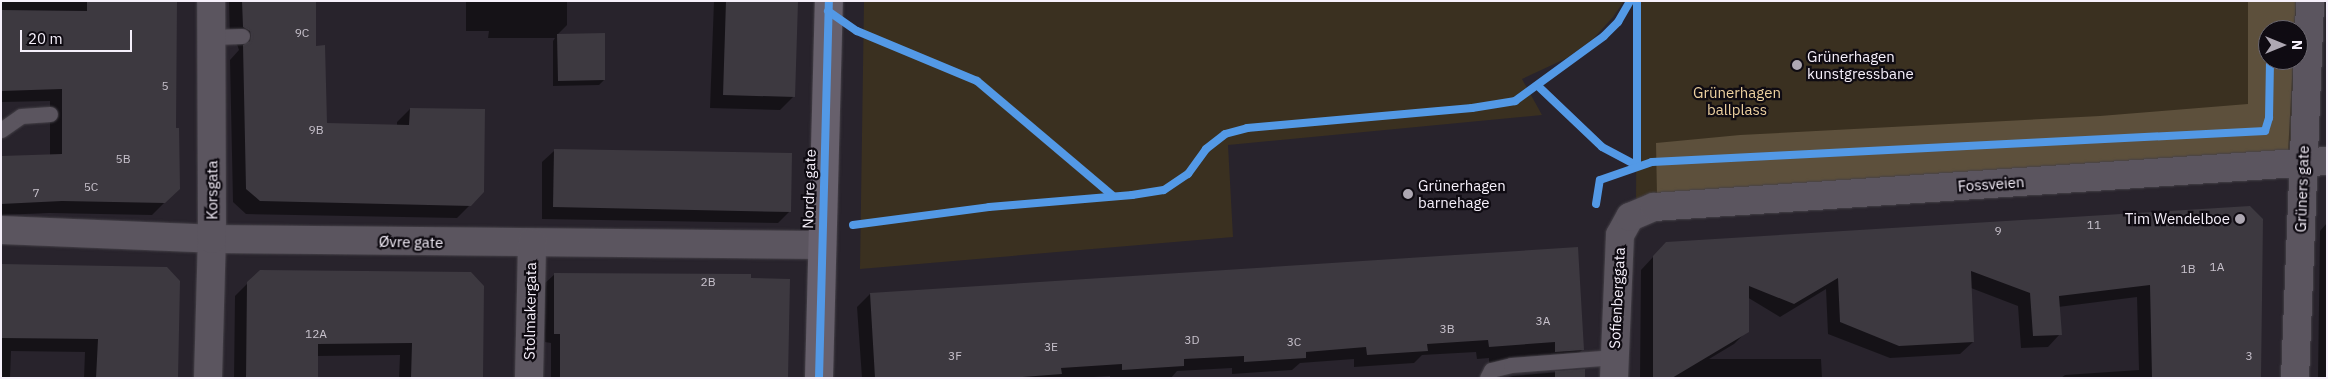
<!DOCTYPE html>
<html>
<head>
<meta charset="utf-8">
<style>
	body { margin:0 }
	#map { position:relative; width:2328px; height:379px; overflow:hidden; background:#28232c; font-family:"IBM Plex Sans",sans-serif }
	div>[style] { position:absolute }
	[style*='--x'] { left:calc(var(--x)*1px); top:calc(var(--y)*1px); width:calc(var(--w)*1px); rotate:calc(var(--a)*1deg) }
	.green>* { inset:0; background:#3a3020 }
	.forest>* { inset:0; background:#5d503c }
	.shadow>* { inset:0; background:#0007 }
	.building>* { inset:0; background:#3d3940 }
	.roads { filter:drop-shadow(0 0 1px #454148) drop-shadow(0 0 1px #454148) }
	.lane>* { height:15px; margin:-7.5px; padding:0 7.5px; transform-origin:7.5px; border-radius:7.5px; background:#5b555f }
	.street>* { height:28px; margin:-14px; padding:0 14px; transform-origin:14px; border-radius:14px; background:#5b555f }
	.secondary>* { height:28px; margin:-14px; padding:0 14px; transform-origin:14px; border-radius:14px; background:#67606c }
	.cycleway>* { height:8px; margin:-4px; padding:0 4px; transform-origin:4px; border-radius:4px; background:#5399e6 }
	.dots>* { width:14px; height:14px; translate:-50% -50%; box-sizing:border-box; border:2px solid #0f0b12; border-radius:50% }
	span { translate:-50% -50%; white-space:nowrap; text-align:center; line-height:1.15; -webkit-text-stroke:4.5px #0f0b12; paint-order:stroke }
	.number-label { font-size:12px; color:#c8c2cc }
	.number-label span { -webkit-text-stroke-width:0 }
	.poi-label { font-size:15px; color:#f6f0fb }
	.left { translate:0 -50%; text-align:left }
	.right { translate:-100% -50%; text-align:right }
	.park-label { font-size:15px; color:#edd1a0 }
	.street-label { font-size:15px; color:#f6f0fb }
	.frame { position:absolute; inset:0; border:2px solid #f6f0fb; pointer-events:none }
	.north { position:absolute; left:2258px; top:20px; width:50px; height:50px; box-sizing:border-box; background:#0f0b12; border:1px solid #6b676f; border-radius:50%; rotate:90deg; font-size:14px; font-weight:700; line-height:20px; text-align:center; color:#f6f0fb }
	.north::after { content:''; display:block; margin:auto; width:18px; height:22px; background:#aea8b3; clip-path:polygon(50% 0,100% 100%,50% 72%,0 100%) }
	.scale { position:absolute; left:20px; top:30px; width:112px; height:22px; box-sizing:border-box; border:2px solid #f6f0fb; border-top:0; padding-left:6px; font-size:15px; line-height:18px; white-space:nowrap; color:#f6f0fb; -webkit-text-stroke:4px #0f0b12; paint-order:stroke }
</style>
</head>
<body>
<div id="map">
	<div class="green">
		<div style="clip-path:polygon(864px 1px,1624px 1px,1613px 17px,1593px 39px,1567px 58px,1522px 79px,1542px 115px,1228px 145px,1233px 237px,860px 269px)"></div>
		<div style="clip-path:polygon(evenodd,1637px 1px,2310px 1px,2303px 163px,1636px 207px,1637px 1px,2268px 30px,2298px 30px,2298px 60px,2268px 60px,2268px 30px)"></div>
	</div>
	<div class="forest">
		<div style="clip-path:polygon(2248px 1px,2296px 1px,2294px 30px,2268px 30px,2268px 60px,2293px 60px,2288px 153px,1657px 196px,1656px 143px,1740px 135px,2100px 116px,2248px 104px)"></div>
	</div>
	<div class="shadow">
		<div style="clip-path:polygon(1px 1px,176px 1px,175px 129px,179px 188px,152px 215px,49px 213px,1px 215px,1px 157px,50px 155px,50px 101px,2px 102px,1px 117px)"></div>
		<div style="clip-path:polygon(229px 1px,314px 1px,315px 48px,326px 124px,397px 126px,397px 122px,410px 109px,483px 192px,457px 218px,246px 214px,233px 202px,230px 60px,239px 50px,237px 44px,230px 40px)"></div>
		<div style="clip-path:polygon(466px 1px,567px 1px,567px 25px,557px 35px,603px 35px,604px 80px,599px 85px,553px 86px,553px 41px,555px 38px,488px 38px,489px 31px,466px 31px)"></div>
		<div style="clip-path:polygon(714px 1px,797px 1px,793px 97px,780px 110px,710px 108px)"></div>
		<div style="clip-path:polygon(554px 151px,790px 211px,778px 223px,542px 219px,542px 162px)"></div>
		<div style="clip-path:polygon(2249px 207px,2260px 378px,2061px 378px,2065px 375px,2139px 370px,2137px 297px,2058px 307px,2060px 334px,2048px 347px,2021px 348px,2018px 306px,1971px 288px,1973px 342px,1960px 354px,1890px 358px,1828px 334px,1826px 289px,1780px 317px,1747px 297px,1747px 331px,1734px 344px,1709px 359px,1821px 359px,1822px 378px,1640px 378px,1641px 270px,1654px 256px)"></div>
		<div style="clip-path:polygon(2327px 223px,2327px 378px,2318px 378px,2320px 231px)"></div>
		<div style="clip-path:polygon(1576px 248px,1582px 350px,1570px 362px,1489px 370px,1489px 358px,1477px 359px,1476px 352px,1422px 355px,1414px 363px,1354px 367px,1354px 359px,1300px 363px,1292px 370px,1232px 374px,1232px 368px,1177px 371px,1171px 378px,1110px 378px,1110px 376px,1077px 378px,862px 378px,857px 307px,870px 294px)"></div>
		<div style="clip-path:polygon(1px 265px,176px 378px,84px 378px,85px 352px,11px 351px,10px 378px,1px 378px)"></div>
		<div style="clip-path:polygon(260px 271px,470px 273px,482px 378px,399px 378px,400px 355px,317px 356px,317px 378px,234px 378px,235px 296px)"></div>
		<div style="clip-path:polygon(555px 274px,786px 378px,551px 378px,551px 343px,545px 342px,545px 283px)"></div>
		<div style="clip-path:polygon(1583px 370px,1583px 378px,1504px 378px,1513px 376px)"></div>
	</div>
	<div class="building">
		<div style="clip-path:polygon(87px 1px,177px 1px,176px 128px,179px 128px,180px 189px,165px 203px,62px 201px,1px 204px,1px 156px,62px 154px,62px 89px,1px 91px,1px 10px,87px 11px)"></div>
		<div style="clip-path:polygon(242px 1px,316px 1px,316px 46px,325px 45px,327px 123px,409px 125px,410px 108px,485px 109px,484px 192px,471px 206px,260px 201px,246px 189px,243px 45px,250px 41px,251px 36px,250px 31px,243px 27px)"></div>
		<div style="clip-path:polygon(726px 1px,798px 1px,795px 97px,723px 95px)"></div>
		<div style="clip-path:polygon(605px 33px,605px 80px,558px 81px,557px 34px)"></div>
		<div style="clip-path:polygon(554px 149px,792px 153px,791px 212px,553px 207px)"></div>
		<div style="clip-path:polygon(2250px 206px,2263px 219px,2261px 378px,2152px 378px,2150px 285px,2059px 296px,2062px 335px,2033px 336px,2030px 293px,1971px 271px,1974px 342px,1899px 346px,1840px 322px,1838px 278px,1794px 304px,1749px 286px,1749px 332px,1672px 378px,1653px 378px,1653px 256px,1666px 242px)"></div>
		<div style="clip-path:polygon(1578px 247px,1584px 350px,1555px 352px,1555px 342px,1489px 347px,1488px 340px,1427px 344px,1428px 351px,1367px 355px,1366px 347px,1306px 352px,1306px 358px,1244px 362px,1244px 356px,1184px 359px,1184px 366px,1122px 370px,1122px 364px,1061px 368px,1062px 374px,1009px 378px,875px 378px,870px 293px)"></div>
		<div style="clip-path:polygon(1px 264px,167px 267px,180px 281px,178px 378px,96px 378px,98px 339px,1px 338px)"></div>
		<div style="clip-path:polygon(260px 270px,471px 272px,484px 286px,483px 378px,411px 378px,412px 343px,318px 344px,318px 378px,246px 378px,247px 282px)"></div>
		<div style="clip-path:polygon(554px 273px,751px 274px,751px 278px,790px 279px,788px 378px,560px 378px,560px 334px,554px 334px)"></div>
		<div style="clip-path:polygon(1585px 369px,1585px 378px,1555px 378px,1555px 371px)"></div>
	</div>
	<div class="roads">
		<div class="lane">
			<div style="--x:212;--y:37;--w:30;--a:-2"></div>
			<div style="--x:1;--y:130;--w:24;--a:-35"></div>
			<div style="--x:21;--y:116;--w:29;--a:-4"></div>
			<div style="--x:1487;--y:378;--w:9;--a:-63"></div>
			<div style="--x:1491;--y:370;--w:21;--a:-14"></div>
			<div style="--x:1511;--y:365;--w:104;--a:-4.4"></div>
		</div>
		<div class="street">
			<div style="--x:1;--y:230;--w:211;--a:2.4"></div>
			<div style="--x:212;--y:239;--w:609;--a:0.56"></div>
			<div style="--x:208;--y:378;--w:139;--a:-88.4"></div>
			<div style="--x:212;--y:239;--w:238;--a:-90.2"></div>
			<div style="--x:529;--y:378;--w:135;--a:-88.7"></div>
			<div style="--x:1614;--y:378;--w:143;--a:-87.6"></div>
			<div style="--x:1620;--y:235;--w:21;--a:-61"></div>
			<div style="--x:1630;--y:217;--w:26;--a:-23"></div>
			<div style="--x:1654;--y:207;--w:675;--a:-3.91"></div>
			<div style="--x:2295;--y:378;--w:377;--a:-87.7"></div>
		</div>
		<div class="secondary">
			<div style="--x:819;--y:378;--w:377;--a:-88.5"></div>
		</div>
	</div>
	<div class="cycleway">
		<div style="--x:828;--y:11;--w:35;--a:35"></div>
		<div style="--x:857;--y:31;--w:130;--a:22.6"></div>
		<div style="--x:977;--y:81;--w:177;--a:40.2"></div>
		<div style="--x:1538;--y:86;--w:88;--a:43.6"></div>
		<div style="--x:1602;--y:147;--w:40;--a:28"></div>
		<div style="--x:1637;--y:166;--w:165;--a:-90"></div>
		<div style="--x:1596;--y:204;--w:24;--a:-81"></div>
		<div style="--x:1600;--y:180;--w:55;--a:-19.1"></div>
		<div style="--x:1652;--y:162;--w:614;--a:-2.9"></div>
		<div style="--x:2265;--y:131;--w:14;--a:-73"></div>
		<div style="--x:2269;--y:118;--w:58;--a:-89"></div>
		<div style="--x:853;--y:225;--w:137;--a:-7.5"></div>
		<div style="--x:989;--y:207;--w:144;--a:-4.8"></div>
		<div style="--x:1132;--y:195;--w:32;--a:-9"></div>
		<div style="--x:1164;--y:190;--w:29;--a:-34"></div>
		<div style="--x:1188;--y:174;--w:31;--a:-54"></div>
		<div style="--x:1206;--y:149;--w:24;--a:-38"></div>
		<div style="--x:1225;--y:134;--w:23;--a:-15"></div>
		<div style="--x:1247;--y:128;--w:226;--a:-5.1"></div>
		<div style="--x:1472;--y:108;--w:44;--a:-9.2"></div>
		<div style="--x:1515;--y:101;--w:110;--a:-36.1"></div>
		<div style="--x:1604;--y:36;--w:20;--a:-45"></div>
		<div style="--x:1618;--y:22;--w:24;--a:-60"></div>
		<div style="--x:819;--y:378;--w:377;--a:-88.5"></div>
	</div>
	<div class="dots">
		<div style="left:1797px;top:65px;background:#aea8b3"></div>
		<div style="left:1408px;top:194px;background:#aea8b3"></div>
		<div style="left:2240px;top:219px;background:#aea8b3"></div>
	</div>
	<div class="number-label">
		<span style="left:302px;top:33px">9C</span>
		<span style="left:165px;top:86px">5</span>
		<span style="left:316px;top:130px">9B</span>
		<span style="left:123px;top:159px">5B</span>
		<span style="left:91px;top:187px">5C</span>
		<span style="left:36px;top:193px">7</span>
		<span style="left:2094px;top:225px">11</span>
		<span style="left:1998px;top:231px">9</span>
		<span style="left:2217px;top:267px">1A</span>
		<span style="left:2188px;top:269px">1B</span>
		<span style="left:708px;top:282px">2B</span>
		<span style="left:1543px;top:321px">3A</span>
		<span style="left:1447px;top:329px">3B</span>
		<span style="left:316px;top:334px">12A</span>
		<span style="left:1192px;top:340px">3D</span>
		<span style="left:1294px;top:342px">3C</span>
		<span style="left:1051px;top:347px">3E</span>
		<span style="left:955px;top:356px">3F</span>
		<span style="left:2249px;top:356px">3</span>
	</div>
	<div class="poi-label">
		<span class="left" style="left:1807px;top:65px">Grünerhagen<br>kunstgressbane</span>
		<span class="left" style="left:1418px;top:194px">Grünerhagen<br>barnehage</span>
		<span class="right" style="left:2230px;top:219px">Tim Wendelboe</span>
	</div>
	<div class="park-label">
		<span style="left:1737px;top:101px">Grünerhagen<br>ballplass</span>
	</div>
	<div class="street-label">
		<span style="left:1991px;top:184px;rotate:-4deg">Fossveien</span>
		<span style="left:809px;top:189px;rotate:-88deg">Nordre gate</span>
		<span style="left:2302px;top:189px;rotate:-88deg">Grüners gate</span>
		<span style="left:212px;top:190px;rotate:-90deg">Korsgata</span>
		<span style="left:411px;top:242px;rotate:1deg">Øvre gate</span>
		<span style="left:1617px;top:298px;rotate:-87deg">Sofienberggata</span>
		<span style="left:530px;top:311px;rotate:-89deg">Stolmakergata</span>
	</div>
	<div class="frame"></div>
	<div class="north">N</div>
	<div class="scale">20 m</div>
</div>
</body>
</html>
